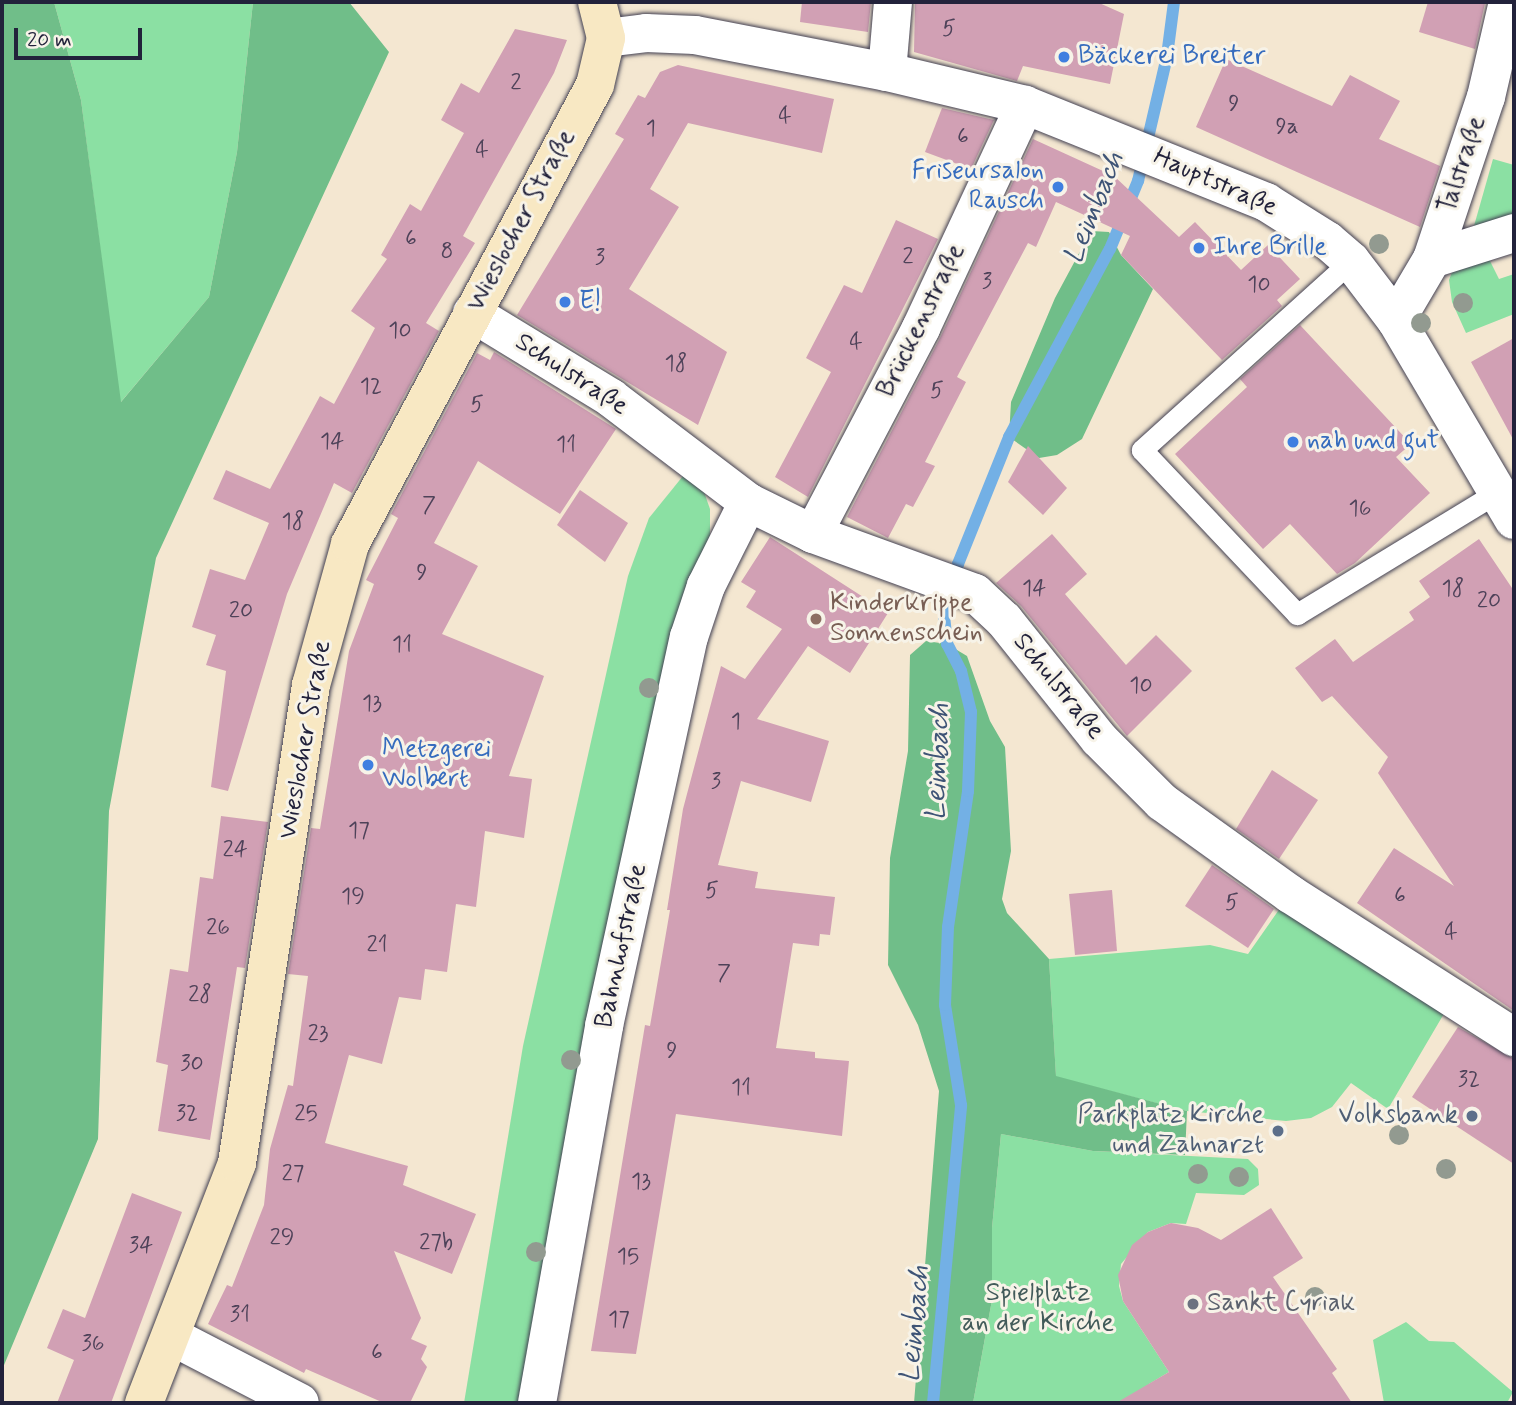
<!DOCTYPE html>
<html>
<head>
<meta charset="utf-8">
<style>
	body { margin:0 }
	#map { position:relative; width:1516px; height:1405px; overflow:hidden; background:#f4e7d1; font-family:Mynerve,sans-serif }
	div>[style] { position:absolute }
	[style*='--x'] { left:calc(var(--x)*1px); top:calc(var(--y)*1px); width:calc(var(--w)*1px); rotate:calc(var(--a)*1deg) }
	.green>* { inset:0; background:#8be0a3 }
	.forest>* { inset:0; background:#70be89 }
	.stream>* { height:12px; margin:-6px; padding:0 6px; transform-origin:6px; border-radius:6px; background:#73b0e5 }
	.building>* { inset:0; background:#d1a0b4 }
	.roads { filter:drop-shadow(0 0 2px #424052) drop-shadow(0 0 2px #424052) }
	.service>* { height:21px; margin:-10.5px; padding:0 10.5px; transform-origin:10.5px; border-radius:10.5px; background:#fff }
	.minor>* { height:38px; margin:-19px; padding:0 19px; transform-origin:19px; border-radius:19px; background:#fff }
	.tertiary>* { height:38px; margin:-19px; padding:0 19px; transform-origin:19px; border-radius:19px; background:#fff }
	.secondary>* { height:38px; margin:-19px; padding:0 19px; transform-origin:19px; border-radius:19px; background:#f8e8c3 }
	.trees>* { width:20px; height:20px; margin:-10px; border-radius:50%; background:#929a90 }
	.dots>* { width:19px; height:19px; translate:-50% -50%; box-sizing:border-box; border:4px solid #f7f3e8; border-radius:50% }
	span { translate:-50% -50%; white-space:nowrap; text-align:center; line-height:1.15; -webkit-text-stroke:6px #f7f3e8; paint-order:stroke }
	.number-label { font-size:23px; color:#4e4259 }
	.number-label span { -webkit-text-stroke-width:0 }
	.shop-label { font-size:26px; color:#366cbe }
	.left { translate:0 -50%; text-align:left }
	.right { translate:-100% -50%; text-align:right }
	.street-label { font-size:26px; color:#22223b }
	.education-label { font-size:26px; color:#785e54 }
	.service-label { font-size:26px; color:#4e5e75 }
	.park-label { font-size:26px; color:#425b5a }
	.worship-label { font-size:26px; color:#5b616d }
	.water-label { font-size:28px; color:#3e5476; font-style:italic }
	.frame { position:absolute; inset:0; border:4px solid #22223b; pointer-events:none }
	.scale { position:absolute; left:14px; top:28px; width:128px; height:32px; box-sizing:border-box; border:4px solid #22223b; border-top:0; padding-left:9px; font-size:21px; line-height:24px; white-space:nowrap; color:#22223b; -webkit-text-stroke:5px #f7f3e8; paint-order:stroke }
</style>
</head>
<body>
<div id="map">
	<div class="green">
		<div style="clip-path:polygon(54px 2px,253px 2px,237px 152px,209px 297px,120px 403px,81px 100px)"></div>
		<div style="clip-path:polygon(1493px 159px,1514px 165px,1514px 220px,1472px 233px)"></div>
		<div style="clip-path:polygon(1489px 259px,1499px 279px,1514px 274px,1514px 314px,1466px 333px,1452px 302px,1449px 280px,1454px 267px)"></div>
		<div style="clip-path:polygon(683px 476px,704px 492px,710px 509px,710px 541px,537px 1403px,464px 1403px,523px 1046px,628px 576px,649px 518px)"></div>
		<div style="clip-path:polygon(1290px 894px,1452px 1000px,1388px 1109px,1351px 1083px,1332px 1107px,1311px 1118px,1286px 1121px,1187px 1111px,1056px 1077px,1049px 959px,1210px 945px,1248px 954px)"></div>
		<div style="clip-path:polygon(1001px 1134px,1093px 1151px,1248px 1159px,1258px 1169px,1259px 1185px,1244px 1195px,1196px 1193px,1186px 1224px,1171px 1223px,1148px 1232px,1121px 1264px,1119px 1286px,1123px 1301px,1169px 1372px,1149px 1384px,1162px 1403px,973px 1403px,992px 1300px,992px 1228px)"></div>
		<div style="clip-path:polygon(1406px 1322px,1429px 1341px,1454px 1342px,1513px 1392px,1507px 1403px,1384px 1403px,1373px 1340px)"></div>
	</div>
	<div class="forest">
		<div style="clip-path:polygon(2px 2px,54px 2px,81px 100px,121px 402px,209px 297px,237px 152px,253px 2px,349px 2px,389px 52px,156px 558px,109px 811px,98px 1139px,2px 1370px)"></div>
		<div style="clip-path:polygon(1091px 231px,1109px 232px,1121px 255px,1153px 289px,1082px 439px,1057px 455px,1039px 458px,1009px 437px,1011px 402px,1055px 298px)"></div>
		<div style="clip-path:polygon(926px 641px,947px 644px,967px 656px,990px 721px,1005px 747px,1011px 851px,1002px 899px,1007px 913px,1049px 959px,1056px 1076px,1187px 1111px,1185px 1155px,1093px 1151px,1001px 1134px,992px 1228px,992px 1300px,973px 1403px,914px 1403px,939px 1091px,918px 1025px,888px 965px,890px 858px,908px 751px,910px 655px)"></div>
	</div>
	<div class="stream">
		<div style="--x:933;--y:1403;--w:299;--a:-84.6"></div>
		<div style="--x:961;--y:1105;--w:101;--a:-99.1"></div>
		<div style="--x:945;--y:1005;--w:78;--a:-87.8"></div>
		<div style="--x:948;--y:927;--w:137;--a:-81.6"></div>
		<div style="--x:968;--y:791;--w:79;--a:-87.8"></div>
		<div style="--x:971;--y:712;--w:42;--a:-103.7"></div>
		<div style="--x:961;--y:671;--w:30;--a:-117"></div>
		<div style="--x:947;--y:644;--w:29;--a:-96"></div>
		<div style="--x:944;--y:615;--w:53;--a:-74.6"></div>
		<div style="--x:958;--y:564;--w:137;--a:-68.1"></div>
		<div style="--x:1009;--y:437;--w:213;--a:-61.8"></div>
		<div style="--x:1110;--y:249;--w:74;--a:-67.6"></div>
		<div style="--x:1138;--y:181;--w:128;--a:-76.9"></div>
		<div style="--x:1167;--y:56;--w:54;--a:-82.6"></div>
	</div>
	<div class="building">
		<div style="clip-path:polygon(802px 2px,871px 2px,868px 32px,800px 22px)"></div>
		<div style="clip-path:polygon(915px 2px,1097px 2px,1124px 14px,1110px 84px,1023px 66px,1017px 81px,914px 52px)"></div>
		<div style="clip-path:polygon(1428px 2px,1485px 3px,1475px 49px,1419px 32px)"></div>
		<div style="clip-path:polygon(515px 29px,567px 40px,554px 73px,463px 236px,475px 243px,426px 323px,439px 331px,352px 493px,334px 483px,287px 594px,228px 791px,211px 787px,226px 671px,206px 665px,216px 635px,192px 627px,210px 569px,245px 580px,269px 523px,213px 499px,226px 470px,270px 489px,320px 396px,334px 404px,375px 328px,351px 311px,387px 259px,381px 255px,410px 204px,421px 211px,464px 133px,441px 120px,461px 83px,479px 93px)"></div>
		<div style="clip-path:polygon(1226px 59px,1332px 106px,1350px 75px,1400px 101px,1379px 139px,1440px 166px,1420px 227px,1196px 127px)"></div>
		<div style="clip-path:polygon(678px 65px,834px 99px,822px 153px,688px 123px,650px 189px,679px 207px,629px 289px,727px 352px,698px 425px,517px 315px,624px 139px,615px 134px,638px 95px,645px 98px,660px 72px)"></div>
		<div style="clip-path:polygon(942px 108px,994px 120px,971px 169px,925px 152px)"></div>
		<div style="clip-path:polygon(1033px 139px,1114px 176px,1179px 237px,1195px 222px,1241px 270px,1268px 245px,1300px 279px,1277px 300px,1282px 306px,1222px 360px,1121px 255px,1130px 236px,1056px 202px,1036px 247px,1028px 243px,957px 377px,966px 382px,925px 462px,935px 466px,913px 507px,906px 504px,888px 538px,847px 517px,940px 338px)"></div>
		<div style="clip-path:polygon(896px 220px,938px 239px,808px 497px,775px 477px,831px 372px,806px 358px,844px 285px,862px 293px)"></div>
		<div style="clip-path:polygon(1300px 325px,1411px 444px,1396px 457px,1430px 493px,1355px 563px,1337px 574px,1290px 524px,1263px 549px,1175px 454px,1247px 387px,1240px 379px)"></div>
		<div style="clip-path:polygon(1514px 338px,1514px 441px,1471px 362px)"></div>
		<div style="clip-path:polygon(494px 352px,616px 429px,560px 514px,478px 461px,434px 543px,478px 566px,442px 634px,544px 676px,509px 776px,532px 779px,524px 838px,485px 831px,476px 907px,456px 904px,447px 972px,425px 969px,421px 1000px,399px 997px,382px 1064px,349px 1055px,325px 1143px,408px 1166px,403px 1185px,476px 1214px,452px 1274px,394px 1251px,421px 1318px,411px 1339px,427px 1346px,421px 1359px,427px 1367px,410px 1403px,384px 1403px,306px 1369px,304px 1373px,208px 1324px,227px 1285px,232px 1287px,264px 1205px,270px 1149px,288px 1085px,293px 1086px,308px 976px,288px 974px,311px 828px,320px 829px,349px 651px,374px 584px,366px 580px,398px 518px,391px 514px,477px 353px,490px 360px)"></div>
		<div style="clip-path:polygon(1028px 446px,1067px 488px,1043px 515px,1008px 482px)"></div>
		<div style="clip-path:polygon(580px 490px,628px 523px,605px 562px,557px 525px)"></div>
		<div style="clip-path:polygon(1052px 534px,1087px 574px,1065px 594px,1126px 665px,1156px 635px,1192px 671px,1127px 736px,1021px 606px,996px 583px)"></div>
		<div style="clip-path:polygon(770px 537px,888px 613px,850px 673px,808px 646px,757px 719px,829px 741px,811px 802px,741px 781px,718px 865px,758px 872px,755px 888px,835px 897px,830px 935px,820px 934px,819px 946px,793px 943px,776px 1048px,815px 1052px,815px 1058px,849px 1061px,842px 1136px,676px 1114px,636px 1354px,591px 1351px,645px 1025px,650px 1026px,670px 910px,667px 910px,683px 809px,721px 666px,745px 679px,782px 629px,746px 607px,756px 591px,741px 582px)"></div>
		<div style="clip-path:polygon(1479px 539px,1514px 591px,1514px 1011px,1357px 903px,1394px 848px,1454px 886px,1378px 773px,1388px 757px,1332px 696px,1322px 702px,1295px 668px,1335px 639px,1353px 662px,1414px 620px,1409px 612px,1430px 597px,1419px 581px)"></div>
		<div style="clip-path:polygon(1272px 770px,1318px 800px,1279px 859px,1236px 829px)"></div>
		<div style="clip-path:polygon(221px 816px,268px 822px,245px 968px,237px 967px,210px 1140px,158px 1131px,168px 1065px,156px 1062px,170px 969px,188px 972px,200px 877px,213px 879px)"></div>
		<div style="clip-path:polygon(1212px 865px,1274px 909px,1248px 948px,1185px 906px)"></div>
		<div style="clip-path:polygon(1112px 890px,1117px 951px,1075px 955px,1069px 894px)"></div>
		<div style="clip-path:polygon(1458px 1027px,1514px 1059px,1514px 1164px,1412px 1097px)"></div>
		<div style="clip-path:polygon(132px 1193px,182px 1212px,111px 1403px,57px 1403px,74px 1360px,47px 1348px,63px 1309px,85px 1318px)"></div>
		<div style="clip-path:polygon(1271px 1208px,1303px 1258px,1273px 1277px,1337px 1369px,1332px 1373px,1352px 1403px,1116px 1403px,1169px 1372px,1123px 1301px,1118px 1275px,1132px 1245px,1148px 1232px,1171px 1223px,1198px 1228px,1221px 1240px)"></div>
	</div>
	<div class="roads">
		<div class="service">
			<div style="--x:1351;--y:261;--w:282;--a:137.9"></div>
			<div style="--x:1142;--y:450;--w:226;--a:46.6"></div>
			<div style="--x:1297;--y:614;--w:235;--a:-31.3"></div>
		</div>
		<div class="minor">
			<div style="--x:887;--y:72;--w:70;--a:-85.1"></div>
			<div style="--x:1432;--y:259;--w:86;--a:-17.6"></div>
			<div style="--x:472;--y:313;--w:163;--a:31.4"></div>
			<div style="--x:611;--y:398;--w:172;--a:37.2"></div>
			<div style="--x:748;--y:502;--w:72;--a:26.2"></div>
			<div style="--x:813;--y:534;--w:172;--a:20"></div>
			<div style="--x:975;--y:593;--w:40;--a:43"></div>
			<div style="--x:1004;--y:620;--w:152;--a:51.4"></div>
			<div style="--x:1099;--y:739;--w:89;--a:45"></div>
			<div style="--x:1162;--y:802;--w:158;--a:35.7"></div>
			<div style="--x:1290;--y:894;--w:266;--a:32.6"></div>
			<div style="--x:1396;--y:320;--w:71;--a:-59.5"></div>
			<div style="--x:1432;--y:259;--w:171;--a:-71.6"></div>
			<div style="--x:1486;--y:97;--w:98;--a:-77"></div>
			<div style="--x:813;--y:534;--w:233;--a:-62.3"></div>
			<div style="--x:921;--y:328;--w:246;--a:-65"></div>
			<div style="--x:171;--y:1336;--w:145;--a:27.4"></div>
			<div style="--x:537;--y:1403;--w:383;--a:-79.9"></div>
			<div style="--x:604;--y:1026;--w:398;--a:-77.7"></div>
			<div style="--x:689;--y:637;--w:54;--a:-71.6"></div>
			<div style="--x:706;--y:586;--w:94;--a:-63.4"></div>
		</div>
		<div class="tertiary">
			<div style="--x:606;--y:38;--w:40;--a:-7.1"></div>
			<div style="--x:646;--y:33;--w:49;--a:2.3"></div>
			<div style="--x:695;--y:35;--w:196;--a:10.9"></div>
			<div style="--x:887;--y:72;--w:142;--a:13.4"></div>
			<div style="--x:1025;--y:105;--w:260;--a:21.9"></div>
			<div style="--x:1266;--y:202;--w:73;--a:32.2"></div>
			<div style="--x:1328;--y:241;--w:30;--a:41"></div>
			<div style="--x:1351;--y:261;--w:74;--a:52.7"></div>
			<div style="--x:1396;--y:320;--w:232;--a:59.5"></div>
		</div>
		<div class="secondary">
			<div style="--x:144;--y:1403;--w:257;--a:-68.8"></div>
			<div style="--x:237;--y:1163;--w:484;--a:-81.2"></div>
			<div style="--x:311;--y:685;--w:146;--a:-74.5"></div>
			<div style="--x:350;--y:544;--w:520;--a:-61.91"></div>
			<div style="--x:595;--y:85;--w:48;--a:-76.8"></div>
			<div style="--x:606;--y:38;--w:37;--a:-104"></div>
		</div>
	</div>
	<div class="trees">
		<div style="left:1379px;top:244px"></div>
		<div style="left:1463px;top:303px"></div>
		<div style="left:1421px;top:323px"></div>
		<div style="left:649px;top:688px"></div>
		<div style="left:571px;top:1060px"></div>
		<div style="left:1399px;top:1135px"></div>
		<div style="left:1446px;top:1169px"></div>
		<div style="left:1198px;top:1174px"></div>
		<div style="left:1239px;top:1177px"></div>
		<div style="left:536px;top:1252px"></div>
		<div style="left:1315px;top:1297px"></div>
	</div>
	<div class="dots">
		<div style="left:1064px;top:57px;background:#3f7fe0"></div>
		<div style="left:1058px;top:187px;background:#3f7fe0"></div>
		<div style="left:1199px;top:248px;background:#3f7fe0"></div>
		<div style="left:565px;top:302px;background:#3f7fe0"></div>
		<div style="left:1293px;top:442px;background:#3f7fe0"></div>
		<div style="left:816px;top:619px;background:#8d6e63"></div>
		<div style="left:368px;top:765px;background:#3f7fe0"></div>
		<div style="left:1472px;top:1116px;background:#5c6f8a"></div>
		<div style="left:1278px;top:1131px;background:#5c6f8a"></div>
		<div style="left:1193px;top:1304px;background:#6b7280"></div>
	</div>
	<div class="number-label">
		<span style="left:949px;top:29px">5</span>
		<span style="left:516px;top:83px">2</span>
		<span style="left:1234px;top:104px">9</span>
		<span style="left:785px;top:116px">4</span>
		<span style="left:1287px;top:127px">9a</span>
		<span style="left:651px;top:129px">1</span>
		<span style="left:963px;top:137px">6</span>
		<span style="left:482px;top:150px">4</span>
		<span style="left:411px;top:239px">6</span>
		<span style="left:447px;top:252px">8</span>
		<span style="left:908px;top:257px">2</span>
		<span style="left:600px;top:258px">3</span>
		<span style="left:987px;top:282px">3</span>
		<span style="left:1259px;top:285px">10</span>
		<span style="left:400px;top:331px">10</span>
		<span style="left:856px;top:342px">4</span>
		<span style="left:676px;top:364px">18</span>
		<span style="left:371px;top:387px">12</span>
		<span style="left:937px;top:391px">5</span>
		<span style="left:477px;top:405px">5</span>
		<span style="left:332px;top:442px">14</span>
		<span style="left:566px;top:445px">11</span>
		<span style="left:429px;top:506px">7</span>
		<span style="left:1360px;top:509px">16</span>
		<span style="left:293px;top:522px">18</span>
		<span style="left:422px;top:573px">9</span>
		<span style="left:1034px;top:589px">14</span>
		<span style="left:1453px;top:589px">18</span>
		<span style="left:1489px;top:601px">20</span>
		<span style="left:241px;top:611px">20</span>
		<span style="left:402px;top:645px">11</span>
		<span style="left:1141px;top:686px">10</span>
		<span style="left:372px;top:704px">13</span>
		<span style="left:736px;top:722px">1</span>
		<span style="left:716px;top:782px">3</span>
		<span style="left:359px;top:831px">17</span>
		<span style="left:235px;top:850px">24</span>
		<span style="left:712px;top:891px">5</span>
		<span style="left:1400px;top:896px">6</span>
		<span style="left:353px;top:897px">19</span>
		<span style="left:1232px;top:903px">5</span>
		<span style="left:218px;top:928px">26</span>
		<span style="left:1451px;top:932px">4</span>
		<span style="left:377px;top:945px">21</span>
		<span style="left:724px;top:974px">7</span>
		<span style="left:200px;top:995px">28</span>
		<span style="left:318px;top:1034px">23</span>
		<span style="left:672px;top:1051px">9</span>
		<span style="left:192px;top:1064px">30</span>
		<span style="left:1469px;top:1080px">32</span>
		<span style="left:741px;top:1088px">11</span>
		<span style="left:187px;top:1114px">32</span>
		<span style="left:306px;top:1114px">25</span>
		<span style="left:293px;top:1174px">27</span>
		<span style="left:641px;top:1182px">13</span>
		<span style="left:282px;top:1238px">29</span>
		<span style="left:436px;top:1243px">27b</span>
		<span style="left:141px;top:1246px">34</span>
		<span style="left:628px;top:1257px">15</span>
		<span style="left:240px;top:1315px">31</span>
		<span style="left:619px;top:1320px">17</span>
		<span style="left:93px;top:1344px">36</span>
		<span style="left:377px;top:1353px">6</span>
	</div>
	<div class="shop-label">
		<span class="left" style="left:1078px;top:57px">Bäckerei Breiter</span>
		<span class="right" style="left:1044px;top:187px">Friseursalon<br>Rausch</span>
		<span class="left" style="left:1213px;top:248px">Ihre Brille</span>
		<span class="left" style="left:579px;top:302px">E!</span>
		<span class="left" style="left:1307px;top:442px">nah und gut</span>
		<span class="left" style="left:382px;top:765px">Metzgerei<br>Wolbert</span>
	</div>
	<div class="street-label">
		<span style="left:1463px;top:165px;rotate:-72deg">Talstraße</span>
		<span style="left:1215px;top:183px;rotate:24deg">Hauptstraße</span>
		<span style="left:522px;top:221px;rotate:-62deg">Wieslocher Straße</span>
		<span style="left:922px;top:321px;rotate:-64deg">Brückenstraße</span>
		<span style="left:571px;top:375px;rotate:33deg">Schulstraße</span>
		<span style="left:1058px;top:687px;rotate:51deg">Schulstraße</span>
		<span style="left:306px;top:740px;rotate:-80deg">Wieslocher Straße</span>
		<span style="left:622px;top:946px;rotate:-78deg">Bahnhofstraße</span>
	</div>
	<div class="education-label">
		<span class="left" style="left:830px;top:619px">Kinderkrippe<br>Sonnenschein</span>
	</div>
	<div class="service-label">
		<span class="right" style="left:1264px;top:1131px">Parkplatz Kirche<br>und Zahnarzt</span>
		<span class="right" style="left:1458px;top:1116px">Volksbank</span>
	</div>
	<div class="park-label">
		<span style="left:1038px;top:1309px">Spielplatz<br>an der Kirche</span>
	</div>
	<div class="worship-label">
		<span class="left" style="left:1207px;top:1304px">Sankt Cyriak</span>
	</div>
	<div class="water-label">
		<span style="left:1095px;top:208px;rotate:-68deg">Leimbach</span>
		<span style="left:939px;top:762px;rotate:-88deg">Leimbach</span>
		<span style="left:916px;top:1324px;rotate:-85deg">Leimbach</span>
	</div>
	<div class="frame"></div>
	<div class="scale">20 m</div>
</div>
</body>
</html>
